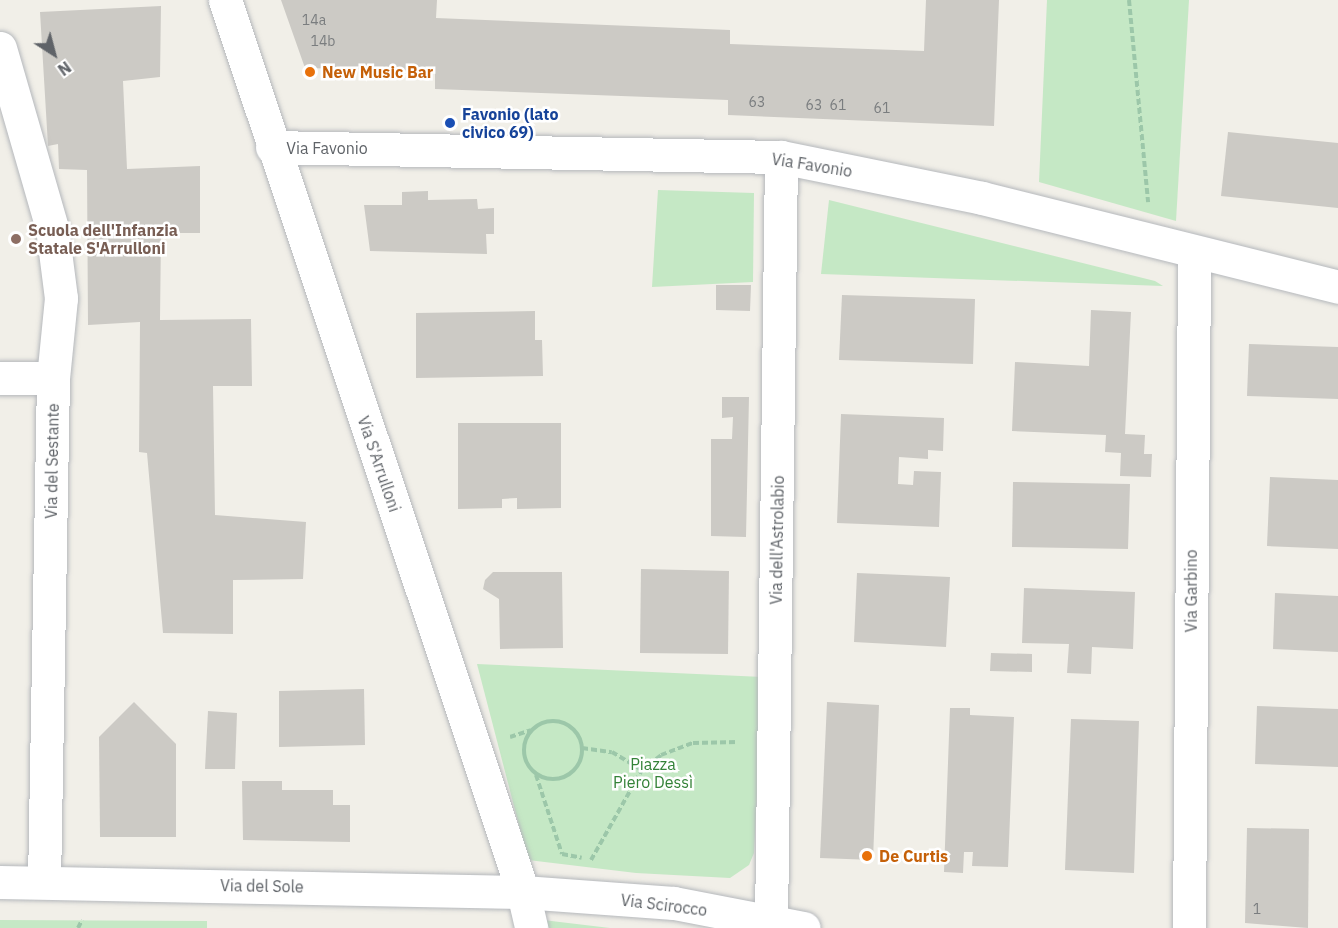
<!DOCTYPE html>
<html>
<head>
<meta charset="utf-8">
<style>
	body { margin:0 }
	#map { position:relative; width:1338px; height:928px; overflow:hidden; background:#f1efe8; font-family:"IBM Plex Sans",sans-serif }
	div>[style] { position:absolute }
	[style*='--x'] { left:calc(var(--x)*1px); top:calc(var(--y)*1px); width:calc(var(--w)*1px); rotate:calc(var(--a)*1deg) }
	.green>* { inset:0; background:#c5e8c5 }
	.building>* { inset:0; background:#cccac5 }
	.path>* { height:4px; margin-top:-2px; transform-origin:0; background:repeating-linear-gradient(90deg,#9cc7a9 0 6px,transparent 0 9px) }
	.path>.ring { margin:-2px; padding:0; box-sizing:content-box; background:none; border:4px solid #9cc7a9; border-radius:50% }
	.roads { filter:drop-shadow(0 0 2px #b5b8bc) drop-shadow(0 0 2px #b5b8bc) }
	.minor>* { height:33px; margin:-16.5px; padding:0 16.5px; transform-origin:16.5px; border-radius:16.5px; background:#fff }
	.dots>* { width:16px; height:16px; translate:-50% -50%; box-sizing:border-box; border:3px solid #fff; border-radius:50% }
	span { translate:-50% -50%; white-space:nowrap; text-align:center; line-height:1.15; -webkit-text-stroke:5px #fff; paint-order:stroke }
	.number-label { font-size:14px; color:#7a7d7f }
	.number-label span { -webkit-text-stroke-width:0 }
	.food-label { font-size:16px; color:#c56008; font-weight:700 }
	.left { translate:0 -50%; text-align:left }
	.transit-label { font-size:16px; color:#164399; font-weight:700 }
	.street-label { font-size:16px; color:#5f6368 }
	.education-label { font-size:16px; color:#785e54; font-weight:700 }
	.park-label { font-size:16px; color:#348238 }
	.north { position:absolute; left:24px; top:24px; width:60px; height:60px; -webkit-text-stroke:4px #fff; paint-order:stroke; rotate:144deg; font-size:16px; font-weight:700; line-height:24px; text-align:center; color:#5f6368 }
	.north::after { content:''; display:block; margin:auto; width:21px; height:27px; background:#5f6368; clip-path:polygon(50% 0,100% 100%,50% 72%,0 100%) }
</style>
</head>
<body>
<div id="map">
	<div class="green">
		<div style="clip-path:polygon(1047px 0,1189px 0,1176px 221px,1039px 182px)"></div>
		<div style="clip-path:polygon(658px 190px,754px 193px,753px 282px,652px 287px)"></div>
		<div style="clip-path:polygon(829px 200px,1155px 281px,1163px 286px,821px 274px)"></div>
		<div style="clip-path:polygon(477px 664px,763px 677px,754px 853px,749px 865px,730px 878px,636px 873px,528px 860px)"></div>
		<div style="clip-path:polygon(0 920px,207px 921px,207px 928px,0 928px)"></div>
		<div style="clip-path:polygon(543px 920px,610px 928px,545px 928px)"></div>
	</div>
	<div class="building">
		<div style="clip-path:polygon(281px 0,437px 0,436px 18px,730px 30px,730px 44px,924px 51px,926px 0,999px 0,994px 126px,728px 115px,728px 100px,435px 89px,435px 71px,305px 68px)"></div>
		<div style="clip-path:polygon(161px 6px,160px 77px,123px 81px,127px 169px,200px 166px,200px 233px,161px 233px,160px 320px,251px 319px,252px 386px,213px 386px,215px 515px,306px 522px,303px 579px,233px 580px,233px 634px,163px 633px,147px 453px,139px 452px,140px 322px,88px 325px,87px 170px,59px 169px,58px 144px,48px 146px,40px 12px)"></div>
		<div style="clip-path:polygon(1228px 132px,1338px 143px,1338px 208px,1221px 196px)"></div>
		<div style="clip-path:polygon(428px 191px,428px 200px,477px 199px,478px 209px,494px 208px,494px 234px,486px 234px,487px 254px,370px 251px,364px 205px,402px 205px,402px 192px)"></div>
		<div style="clip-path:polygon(716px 285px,751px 285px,750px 311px,716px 310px)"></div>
		<div style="clip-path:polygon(842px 295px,975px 299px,973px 364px,839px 360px)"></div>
		<div style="clip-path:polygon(1091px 310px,1131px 312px,1125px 434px,1145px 435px,1144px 454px,1152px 454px,1151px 477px,1120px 476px,1121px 453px,1105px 452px,1106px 435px,1012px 431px,1015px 362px,1089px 366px)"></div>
		<div style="clip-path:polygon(535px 311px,535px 340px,542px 340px,543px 376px,416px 378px,416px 313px)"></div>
		<div style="clip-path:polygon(1249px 344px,1338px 347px,1338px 399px,1247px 396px)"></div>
		<div style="clip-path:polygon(722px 397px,749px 397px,746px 537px,711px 536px,711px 439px,732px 439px,733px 417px,722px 418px)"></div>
		<div style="clip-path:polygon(841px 414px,944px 418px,943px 451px,928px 450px,928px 459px,899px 457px,898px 484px,913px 485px,914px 471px,941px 472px,939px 527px,837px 523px)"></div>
		<div style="clip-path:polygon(458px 423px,561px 423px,561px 508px,517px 509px,517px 498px,502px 499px,502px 508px,458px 509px)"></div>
		<div style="clip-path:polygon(1270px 477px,1338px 480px,1338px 549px,1267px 546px)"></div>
		<div style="clip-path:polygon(1013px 482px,1130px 484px,1128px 549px,1012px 547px)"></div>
		<div style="clip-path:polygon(641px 569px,729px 571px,728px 654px,640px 653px)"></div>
		<div style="clip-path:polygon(493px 572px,562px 572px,563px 648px,500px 649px,499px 599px,483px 589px,485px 580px)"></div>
		<div style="clip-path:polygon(857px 573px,950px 577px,946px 647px,854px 642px)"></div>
		<div style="clip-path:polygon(1024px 588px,1135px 592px,1133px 649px,1092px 647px,1091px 674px,1067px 673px,1069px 644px,1022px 643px)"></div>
		<div style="clip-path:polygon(1275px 593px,1338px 596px,1338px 652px,1273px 649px)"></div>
		<div style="clip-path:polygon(991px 653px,1032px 654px,1032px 672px,990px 671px)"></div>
		<div style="clip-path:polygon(364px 689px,365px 745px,279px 747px,279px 691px)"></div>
		<div style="clip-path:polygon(134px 702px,176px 744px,176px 837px,100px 837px,99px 737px)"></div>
		<div style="clip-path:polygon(827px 702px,879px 705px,873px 860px,820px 858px)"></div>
		<div style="clip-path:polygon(1257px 706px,1338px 709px,1338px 767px,1255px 764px)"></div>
		<div style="clip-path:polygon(950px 708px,970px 708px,970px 715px,1014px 717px,1008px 867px,972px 866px,973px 852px,964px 852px,963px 873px,944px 872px)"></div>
		<div style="clip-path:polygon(208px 711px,237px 713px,235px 769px,205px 769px)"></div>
		<div style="clip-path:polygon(1071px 719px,1139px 721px,1134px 873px,1065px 870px)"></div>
		<div style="clip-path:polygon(242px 781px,282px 781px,282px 790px,333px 790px,333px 805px,350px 805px,350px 842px,243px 840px)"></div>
		<div style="clip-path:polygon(1247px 828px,1309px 829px,1308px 928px,1245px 923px)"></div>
	</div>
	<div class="path">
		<div style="--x:1129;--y:0;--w:203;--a:84.6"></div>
		<div class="ring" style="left:524px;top:721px;width:54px;height:54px"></div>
		<div style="--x:510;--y:737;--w:22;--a:-18"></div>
		<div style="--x:582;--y:748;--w:30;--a:8"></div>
		<div style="--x:612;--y:752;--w:35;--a:31"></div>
		<div style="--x:536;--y:775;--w:83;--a:71.8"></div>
		<div style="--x:562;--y:854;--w:20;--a:11"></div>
		<div style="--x:591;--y:860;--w:103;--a:-60.5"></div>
		<div style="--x:642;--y:770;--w:24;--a:-38"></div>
		<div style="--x:661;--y:755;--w:34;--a:-21"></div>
		<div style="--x:693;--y:743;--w:45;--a:-1.3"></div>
		<div style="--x:78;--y:928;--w:9;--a:-63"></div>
	</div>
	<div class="roads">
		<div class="minor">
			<div style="--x:225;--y:0;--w:940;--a:71.53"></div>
			<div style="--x:523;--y:892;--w:37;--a:77"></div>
			<div style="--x:0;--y:48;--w:187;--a:73.9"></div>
			<div style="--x:52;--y:228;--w:71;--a:82.7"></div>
			<div style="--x:61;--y:298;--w:80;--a:95.7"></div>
			<div style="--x:53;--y:378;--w:504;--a:91.02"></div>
			<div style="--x:272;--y:147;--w:509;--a:1.13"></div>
			<div style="--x:781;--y:157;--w:205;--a:11.5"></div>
			<div style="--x:982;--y:198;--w:367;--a:14"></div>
			<div style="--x:0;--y:378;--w:53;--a:0"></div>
			<div style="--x:0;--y:882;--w:523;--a:1.1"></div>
			<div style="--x:523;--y:892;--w:151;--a:4.2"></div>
			<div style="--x:674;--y:903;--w:132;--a:10.9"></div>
			<div style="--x:771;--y:922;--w:765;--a:-89.25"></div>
			<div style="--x:1189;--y:928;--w:674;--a:-89.57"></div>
		</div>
	</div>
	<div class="dots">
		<div style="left:310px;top:72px;background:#e8710a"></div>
		<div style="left:450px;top:123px;background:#1a4fb4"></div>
		<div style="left:16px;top:239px;background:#8d6e63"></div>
		<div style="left:867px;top:856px;background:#e8710a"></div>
	</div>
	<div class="number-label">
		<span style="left:314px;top:20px">14a</span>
		<span style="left:323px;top:41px">14b</span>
		<span style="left:757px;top:102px">63</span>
		<span style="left:814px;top:105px">63</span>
		<span style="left:838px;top:105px">61</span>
		<span style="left:882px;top:108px">61</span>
		<span style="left:1257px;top:909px">1</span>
	</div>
	<div class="food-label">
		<span class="left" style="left:322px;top:72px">New Music Bar</span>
		<span class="left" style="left:879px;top:856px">De Curtis</span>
	</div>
	<div class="transit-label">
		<span class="left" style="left:462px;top:123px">Favonio (lato<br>civico 69)</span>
	</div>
	<div class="street-label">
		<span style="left:327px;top:148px">Via Favonio</span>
		<span style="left:812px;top:165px;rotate:9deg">Via Favonio</span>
		<span style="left:52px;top:461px;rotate:-89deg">Via del Sestante</span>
		<span style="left:379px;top:464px;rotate:71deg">Via S'Arrulloni</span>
		<span style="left:777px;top:540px;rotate:-89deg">Via dell'Astrolabio</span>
		<span style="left:1191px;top:591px;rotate:-90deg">Via Garbino</span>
		<span style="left:262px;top:886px;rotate:1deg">Via del Sole</span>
		<span style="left:664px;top:905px;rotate:7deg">Via Scirocco</span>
	</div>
	<div class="education-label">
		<span class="left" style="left:28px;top:239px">Scuola dell'Infanzia<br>Statale S'Arrulloni</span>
	</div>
	<div class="park-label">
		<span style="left:653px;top:773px">Piazza<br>Piero Dessì</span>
	</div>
	<div class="north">N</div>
</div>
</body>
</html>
